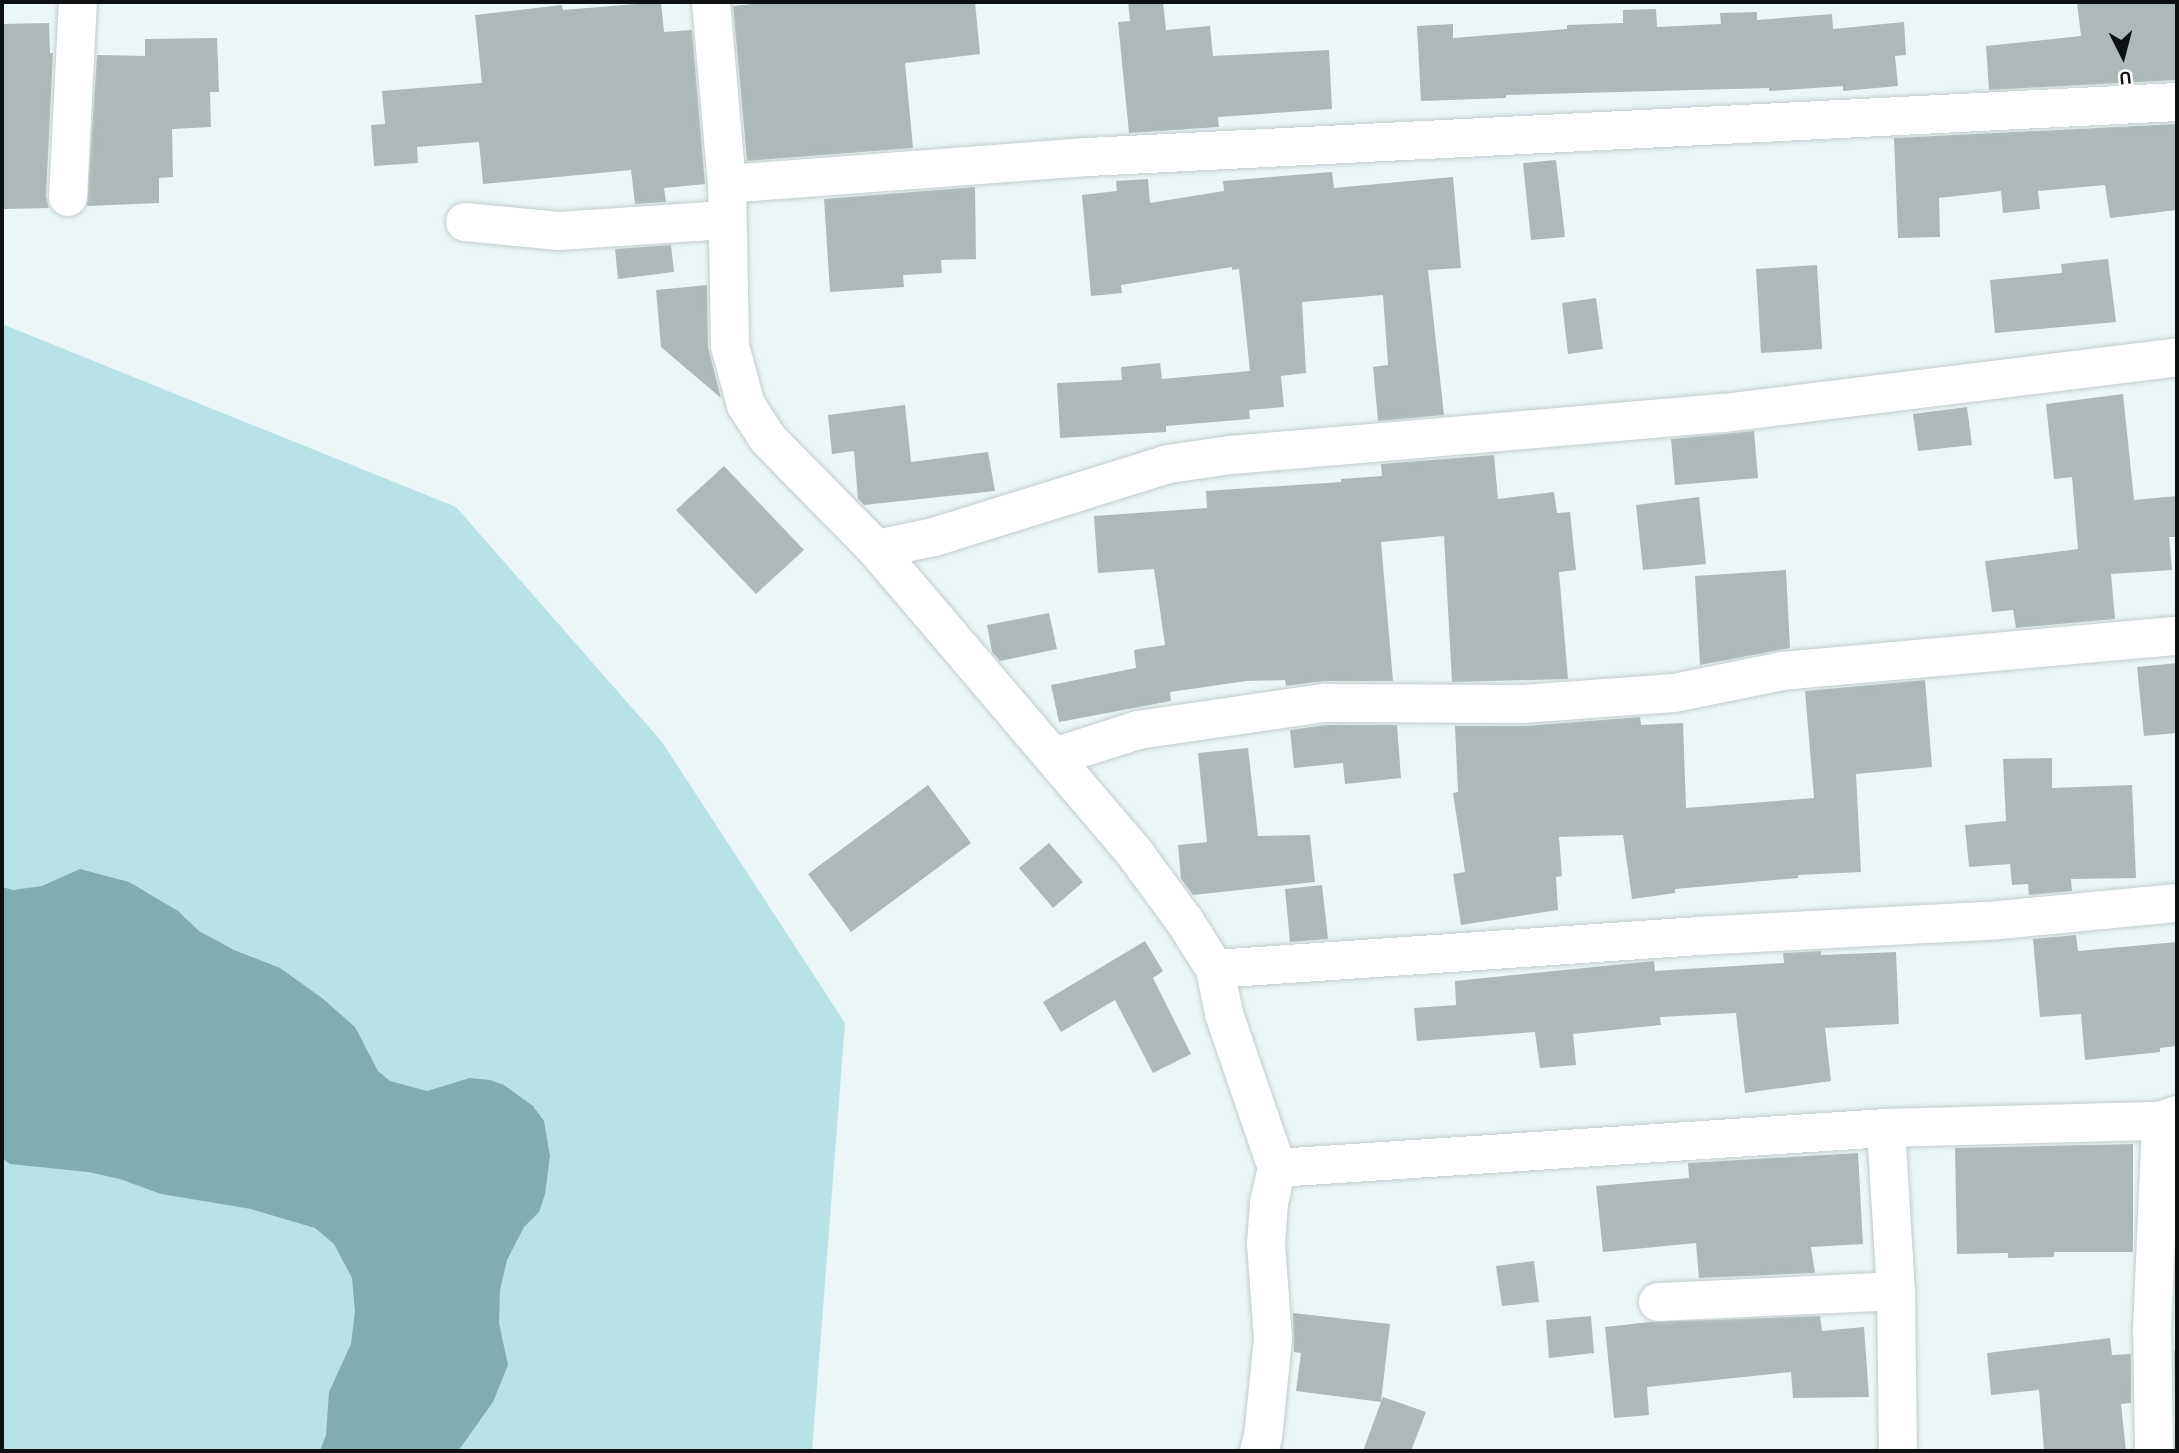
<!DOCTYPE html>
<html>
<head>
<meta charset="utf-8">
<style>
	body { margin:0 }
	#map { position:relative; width:2179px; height:1453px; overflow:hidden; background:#ebf6f7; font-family:"Alegreya Sans",sans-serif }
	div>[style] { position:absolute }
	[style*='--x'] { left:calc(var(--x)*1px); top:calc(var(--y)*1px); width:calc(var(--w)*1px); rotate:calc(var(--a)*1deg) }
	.green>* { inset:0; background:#b9e2e6 }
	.water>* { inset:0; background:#80adb2 }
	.building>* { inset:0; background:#aeb8b9 }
	.roads { filter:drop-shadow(0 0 2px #c1cbcc) drop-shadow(0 0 2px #c1cbcc) }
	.minor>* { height:38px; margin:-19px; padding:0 19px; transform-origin:19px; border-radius:19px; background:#fff }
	span { translate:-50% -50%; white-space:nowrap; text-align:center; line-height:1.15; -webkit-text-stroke:6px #fff; paint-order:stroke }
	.frame { position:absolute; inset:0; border:4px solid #0e1111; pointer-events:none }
	.north { position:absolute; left:2088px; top:21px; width:70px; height:70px; -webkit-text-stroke:5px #fff; paint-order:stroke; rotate:174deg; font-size:19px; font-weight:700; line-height:28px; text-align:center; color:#0e1111 }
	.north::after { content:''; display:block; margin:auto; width:24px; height:32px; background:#0e1111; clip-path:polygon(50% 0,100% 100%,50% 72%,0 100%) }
</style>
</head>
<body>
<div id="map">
	<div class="green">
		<div style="clip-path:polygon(2px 324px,456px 507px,662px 742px,845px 1023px,812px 1451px,2px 1451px)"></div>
	</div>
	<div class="water">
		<div style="clip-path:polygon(80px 869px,129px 882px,178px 911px,199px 931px,234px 950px,280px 968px,322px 998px,355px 1027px,378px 1071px,390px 1081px,427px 1091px,470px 1078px,490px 1080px,504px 1085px,533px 1106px,544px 1121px,550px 1156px,545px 1194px,539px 1212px,524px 1227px,507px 1260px,500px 1290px,499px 1323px,508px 1365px,493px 1402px,458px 1451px,320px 1451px,326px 1435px,329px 1392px,351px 1344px,355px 1311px,352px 1278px,334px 1244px,315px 1228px,251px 1209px,161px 1194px,120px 1179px,88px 1172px,10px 1164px,2px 1158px,2px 887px,13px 890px,42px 886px)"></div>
	</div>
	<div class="building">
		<div style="clip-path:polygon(661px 2px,664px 32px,692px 30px,705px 184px,664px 188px,666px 202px,635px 204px,631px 170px,483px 184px,479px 142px,417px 147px,418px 163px,374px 166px,371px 125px,385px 124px,382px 91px,482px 83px,475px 15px,562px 5px,563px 10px)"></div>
		<div style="clip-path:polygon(771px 2px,975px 2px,980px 54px,905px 63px,913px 148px,747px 161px,733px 6px)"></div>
		<div style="clip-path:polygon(1128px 2px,1163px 2px,1166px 30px,1210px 26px,1213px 56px,1329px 50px,1332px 109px,1218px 117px,1219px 127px,1129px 133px,1118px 22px,1130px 21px)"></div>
		<div style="clip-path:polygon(2077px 2px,2177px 2px,2177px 80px,1989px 90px,1986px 46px,2081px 36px)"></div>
		<div style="clip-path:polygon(1656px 9px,1657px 27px,1721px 24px,1720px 13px,1757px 12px,1757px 20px,1832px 14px,1833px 29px,1904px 22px,1906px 55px,1895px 56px,1898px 86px,1843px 91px,1843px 86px,1769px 91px,1769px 88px,1506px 95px,1506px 98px,1421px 101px,1417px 26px,1453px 24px,1453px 38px,1567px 29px,1567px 25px,1623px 23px,1623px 10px)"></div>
		<div style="clip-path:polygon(49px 23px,50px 53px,53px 53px,46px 196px,49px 208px,2px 209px,2px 24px)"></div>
		<div style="clip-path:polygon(217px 38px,219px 92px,210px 92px,211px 127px,172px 129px,173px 177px,159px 178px,159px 203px,87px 206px,97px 55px,145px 56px,145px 39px)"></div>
		<div style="clip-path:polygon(2177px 124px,2177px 210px,2110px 218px,2105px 185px,2038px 191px,2040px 209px,2003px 213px,2001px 191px,1939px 198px,1940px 237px,1898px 238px,1894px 138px)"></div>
		<div style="clip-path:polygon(1556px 160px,1565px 237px,1531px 240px,1523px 163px)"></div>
		<div style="clip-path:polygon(1332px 172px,1334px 188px,1453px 177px,1461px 268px,1428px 270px,1444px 415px,1378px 421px,1373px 367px,1388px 365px,1383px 295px,1302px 302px,1306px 373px,1281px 376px,1284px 407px,1249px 410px,1250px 419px,1166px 426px,1166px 432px,1060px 438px,1057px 383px,1122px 380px,1121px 367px,1160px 363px,1162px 379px,1250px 371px,1239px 269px,1232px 270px,1232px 267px,1121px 285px,1122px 293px,1091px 296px,1082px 195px,1117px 191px,1116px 181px,1148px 179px,1150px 203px,1224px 191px,1223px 181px)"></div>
		<div style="clip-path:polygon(975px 187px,976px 259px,941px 260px,942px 273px,903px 275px,904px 287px,830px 292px,824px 199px)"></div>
		<div style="clip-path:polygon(671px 245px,674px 272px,618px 279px,615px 249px)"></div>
		<div style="clip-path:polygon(2108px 259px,2116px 322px,1995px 333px,1990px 280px,2062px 273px,2061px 264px)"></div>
		<div style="clip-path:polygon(1817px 265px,1822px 349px,1761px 353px,1756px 269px)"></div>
		<div style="clip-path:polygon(707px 285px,708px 347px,721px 398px,661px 347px,656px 290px)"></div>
		<div style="clip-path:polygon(1596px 298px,1603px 349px,1568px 354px,1562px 303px)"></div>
		<div style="clip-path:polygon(2123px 394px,2134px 500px,2177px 496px,2177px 537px,2169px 537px,2172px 570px,2111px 574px,2115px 619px,2016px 628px,2013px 610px,1992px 612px,1985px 561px,2078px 549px,2072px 477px,2054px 479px,2046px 404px)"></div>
		<div style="clip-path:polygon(905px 405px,911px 462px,988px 452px,995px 491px,864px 505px,858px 499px,854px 451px,832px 454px,828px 415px)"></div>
		<div style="clip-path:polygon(1967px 407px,1972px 445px,1918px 451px,1913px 414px)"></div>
		<div style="clip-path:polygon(1754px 431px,1758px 478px,1675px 485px,1671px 439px)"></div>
		<div style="clip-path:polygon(1494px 455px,1498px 499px,1554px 492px,1557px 513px,1570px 512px,1576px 570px,1559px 572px,1568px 679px,1452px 682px,1444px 536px,1381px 542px,1393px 681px,1324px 681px,1286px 686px,1285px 680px,1246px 681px,1170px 692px,1171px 701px,1059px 722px,1051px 685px,1136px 668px,1134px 650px,1165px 645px,1154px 569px,1098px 573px,1094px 516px,1207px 508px,1206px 491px,1341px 482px,1341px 479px,1382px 476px,1381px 464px)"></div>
		<div style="clip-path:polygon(724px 466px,804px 550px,756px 594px,676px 510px)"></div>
		<div style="clip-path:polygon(1699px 497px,1706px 564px,1643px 570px,1636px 505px)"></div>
		<div style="clip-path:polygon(1786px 570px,1790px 648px,1700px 665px,1695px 576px)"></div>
		<div style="clip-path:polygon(1049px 613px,1057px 649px,1000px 661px,992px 652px,987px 625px)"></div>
		<div style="clip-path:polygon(2177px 663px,2177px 733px,2144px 736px,2137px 667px)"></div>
		<div style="clip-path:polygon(1925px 680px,1932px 767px,1856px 774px,1861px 872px,1798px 875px,1798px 878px,1675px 889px,1675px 893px,1632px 899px,1623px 835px,1559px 837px,1562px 876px,1556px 877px,1558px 910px,1461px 925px,1453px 874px,1465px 872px,1453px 793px,1458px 792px,1455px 726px,1524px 726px,1640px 717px,1641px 725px,1683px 723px,1686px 808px,1814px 798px,1805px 691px)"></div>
		<div style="clip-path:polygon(1326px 725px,1397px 725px,1401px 778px,1345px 784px,1343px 763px,1294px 768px,1290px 730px)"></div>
		<div style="clip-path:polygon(1248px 748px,1258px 836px,1310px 835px,1315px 882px,1193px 895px,1181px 879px,1178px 845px,1207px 842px,1198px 753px)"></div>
		<div style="clip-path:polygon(2052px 758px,2052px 788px,2132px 785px,2136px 878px,2071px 879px,2072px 891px,2029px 895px,2028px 884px,2012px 885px,2010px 864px,1969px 867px,1965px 825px,2006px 821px,2003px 759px)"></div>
		<div style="clip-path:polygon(928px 785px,971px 843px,851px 932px,808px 874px)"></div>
		<div style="clip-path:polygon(1049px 843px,1083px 882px,1053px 908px,1019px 868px)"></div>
		<div style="clip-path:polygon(1322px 885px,1328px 939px,1290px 942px,1285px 889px)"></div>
		<div style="clip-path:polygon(2076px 935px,2078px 951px,2177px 942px,2177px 1046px,2160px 1048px,2160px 1052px,2085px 1060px,2081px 1014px,2040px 1017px,2033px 939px)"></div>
		<div style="clip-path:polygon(1145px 941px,1163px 971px,1153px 978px,1191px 1054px,1153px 1073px,1115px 1000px,1061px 1032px,1043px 1002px)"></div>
		<div style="clip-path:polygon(1821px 951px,1821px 955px,1896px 952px,1899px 1024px,1825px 1028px,1831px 1081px,1745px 1093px,1736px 1013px,1660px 1017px,1661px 1025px,1573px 1034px,1576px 1065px,1540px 1068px,1535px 1032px,1417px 1041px,1414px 1008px,1456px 1005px,1455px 981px,1654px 961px,1655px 971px,1784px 963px,1783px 953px)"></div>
		<div style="clip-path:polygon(2133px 1144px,2133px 1252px,2054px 1252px,2054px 1257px,2008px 1258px,2008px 1253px,1957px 1254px,1955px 1148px)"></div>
		<div style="clip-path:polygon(1858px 1153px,1863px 1244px,1811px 1247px,1815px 1273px,1699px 1278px,1696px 1243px,1603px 1252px,1596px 1186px,1689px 1178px,1688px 1163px)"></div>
		<div style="clip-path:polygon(1534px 1261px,1539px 1302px,1502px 1306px,1496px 1266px)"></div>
		<div style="clip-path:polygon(1293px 1313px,1390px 1324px,1381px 1401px,1383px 1397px,1426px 1412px,1411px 1451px,1363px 1451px,1381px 1402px,1296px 1391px,1301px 1353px,1294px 1352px)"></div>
		<div style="clip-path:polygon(1591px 1316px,1594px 1353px,1549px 1358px,1546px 1320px)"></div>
		<div style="clip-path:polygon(1820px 1316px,1822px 1331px,1864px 1327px,1869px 1397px,1793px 1398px,1791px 1372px,1647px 1387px,1649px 1415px,1614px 1418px,1605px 1327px,1650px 1322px)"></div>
		<div style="clip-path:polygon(2110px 1338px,2112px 1355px,2131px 1354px,2131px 1403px,2121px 1404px,2126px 1451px,2044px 1451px,2039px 1390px,1991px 1395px,1987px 1353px)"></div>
		<div style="clip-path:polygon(2174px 1351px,2177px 1351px,2175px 1400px)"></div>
	</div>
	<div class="roads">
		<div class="minor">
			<div style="--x:711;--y:2;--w:183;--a:85"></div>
			<div style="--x:727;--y:184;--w:162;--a:88.9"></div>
			<div style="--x:730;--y:346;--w:61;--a:74.8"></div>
			<div style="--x:746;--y:405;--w:40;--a:57.1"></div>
			<div style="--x:768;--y:439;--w:154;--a:45.5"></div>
			<div style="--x:876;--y:549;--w:402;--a:49.6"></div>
			<div style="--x:1136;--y:855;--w:81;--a:53.6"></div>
			<div style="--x:1184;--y:920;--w:58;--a:57.7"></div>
			<div style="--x:1215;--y:969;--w:46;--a:78.7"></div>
			<div style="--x:1224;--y:1014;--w:163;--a:71"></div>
			<div style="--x:1277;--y:1168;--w:36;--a:103"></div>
			<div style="--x:1269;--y:1203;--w:41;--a:94.2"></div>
			<div style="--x:1266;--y:1244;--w:95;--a:85.8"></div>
			<div style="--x:1273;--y:1339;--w:99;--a:95.8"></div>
			<div style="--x:1263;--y:1437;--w:15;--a:106"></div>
			<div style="--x:727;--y:184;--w:362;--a:-4.3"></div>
			<div style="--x:1088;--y:157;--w:1090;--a:-2.89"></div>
			<div style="--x:68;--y:197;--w:195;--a:-87.1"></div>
			<div style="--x:465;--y:222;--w:94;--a:5.5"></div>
			<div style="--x:559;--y:231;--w:166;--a:-3.8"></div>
			<div style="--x:876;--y:549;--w:59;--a:-11.7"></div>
			<div style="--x:934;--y:537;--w:246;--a:-17.3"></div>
			<div style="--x:1169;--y:464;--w:63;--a:-8.3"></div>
			<div style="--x:1231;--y:455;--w:495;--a:-4.9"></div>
			<div style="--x:1724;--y:413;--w:456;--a:-7"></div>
			<div style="--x:1054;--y:757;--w:88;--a:-17.8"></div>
			<div style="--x:1138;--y:730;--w:188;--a:-8.3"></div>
			<div style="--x:1324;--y:703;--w:199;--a:0.3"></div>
			<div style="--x:1523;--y:704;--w:151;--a:-4.2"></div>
			<div style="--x:1674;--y:693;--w:110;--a:-11.5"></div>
			<div style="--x:1782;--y:671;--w:397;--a:-5.1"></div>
			<div style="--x:1215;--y:969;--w:484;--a:-3.9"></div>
			<div style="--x:1698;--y:936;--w:301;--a:-3"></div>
			<div style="--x:1999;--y:920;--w:179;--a:-5.5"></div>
			<div style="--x:1886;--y:1128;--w:163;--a:86.5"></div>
			<div style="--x:1896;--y:1291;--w:160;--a:89.3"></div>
			<div style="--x:1277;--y:1168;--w:610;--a:-3.76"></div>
			<div style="--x:1886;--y:1128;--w:275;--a:-1.5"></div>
			<div style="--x:2161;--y:1121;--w:17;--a:-21"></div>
			<div style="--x:1658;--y:1302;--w:238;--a:-2.6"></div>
			<div style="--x:2154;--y:1451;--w:121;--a:-90.9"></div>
			<div style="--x:2152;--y:1330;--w:209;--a:-87.5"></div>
		</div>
	</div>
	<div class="frame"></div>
	<div class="north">U</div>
</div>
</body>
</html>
